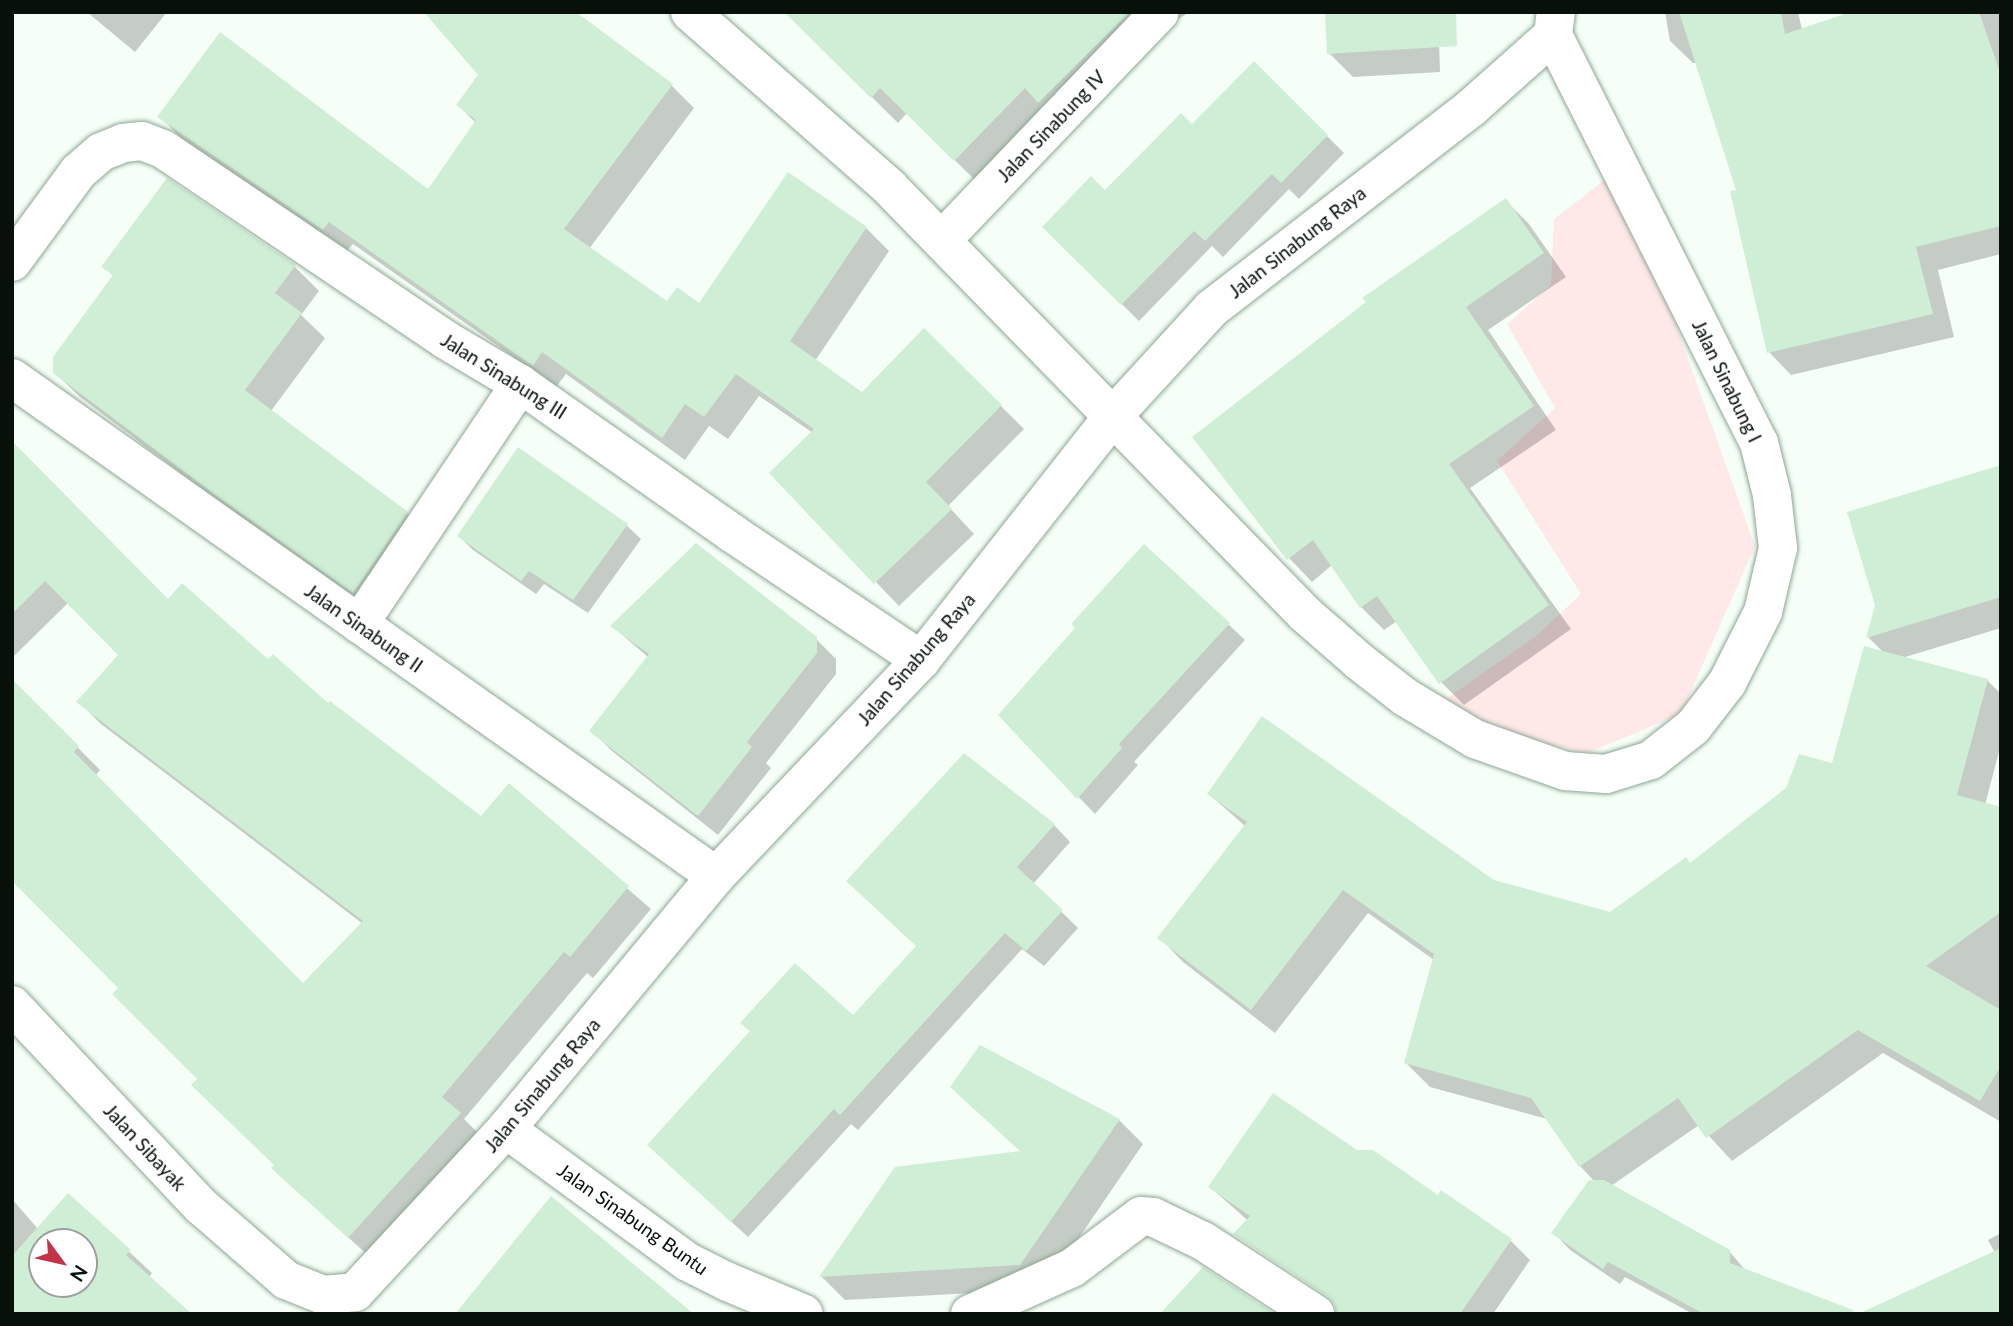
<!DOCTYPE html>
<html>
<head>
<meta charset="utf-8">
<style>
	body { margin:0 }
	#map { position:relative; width:2013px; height:1326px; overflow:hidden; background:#f5fff7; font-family:Lato,sans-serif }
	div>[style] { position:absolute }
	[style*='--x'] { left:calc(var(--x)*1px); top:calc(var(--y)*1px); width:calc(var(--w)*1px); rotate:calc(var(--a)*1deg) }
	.green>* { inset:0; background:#ffe8e8 }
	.shadow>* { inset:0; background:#0003 }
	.building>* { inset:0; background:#cfeed6 }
	.roads { filter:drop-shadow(0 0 2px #8fa794) drop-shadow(0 0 2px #8fa794) }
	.minor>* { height:38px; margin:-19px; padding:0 19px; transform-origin:19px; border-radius:19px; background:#fff }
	span { translate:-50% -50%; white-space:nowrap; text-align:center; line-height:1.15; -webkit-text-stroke:6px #fff; paint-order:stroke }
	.street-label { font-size:19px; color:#071009 }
	.frame { position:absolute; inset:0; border:14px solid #071009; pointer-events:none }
	.north { position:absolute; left:28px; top:1228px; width:70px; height:70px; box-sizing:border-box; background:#fff; border:2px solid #9c9f9d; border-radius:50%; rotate:123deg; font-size:19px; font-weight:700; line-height:28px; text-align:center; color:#071009 }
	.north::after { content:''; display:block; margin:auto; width:24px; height:32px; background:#c33347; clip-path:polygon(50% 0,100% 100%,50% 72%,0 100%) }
</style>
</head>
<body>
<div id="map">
	<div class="green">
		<div style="clip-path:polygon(1607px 178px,1658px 275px,1755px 546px,1681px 714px,1587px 753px,1504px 734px,1446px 699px,1535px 637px,1581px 594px,1497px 461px,1555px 408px,1507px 324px,1551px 285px,1554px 219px)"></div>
	</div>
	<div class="shadow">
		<div style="clip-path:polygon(87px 12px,167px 12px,135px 52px)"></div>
		<div style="clip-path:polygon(803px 12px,1190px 12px,1171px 23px,981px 186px,907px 113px,898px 123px,795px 21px)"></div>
		<div style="clip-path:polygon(1438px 12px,1440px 72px,1353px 77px,1329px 53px)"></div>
		<div style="clip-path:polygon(1665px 12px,1798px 12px,1802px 30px,1877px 12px,2001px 12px,2001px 254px,1938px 270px,1954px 337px,1791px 375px,1769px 352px,1738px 191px,1697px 63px,1693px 63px,1670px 41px)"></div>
		<div style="clip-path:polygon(1254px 63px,1344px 153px,1299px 199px,1289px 189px,1223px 257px,1212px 246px,1139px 321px,1044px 227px,1105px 192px,1192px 127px)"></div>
		<div style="clip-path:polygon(671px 85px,694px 108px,589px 249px,667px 304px,699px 305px,866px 228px,889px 251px,815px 361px,862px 394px,924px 330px,1024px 429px,948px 506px,974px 534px,899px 606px,771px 473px,813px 433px,759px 396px,728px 439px,709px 426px,685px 460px,566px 374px,556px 387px,353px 244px,346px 252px,182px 139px,159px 116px,428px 191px,476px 123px,458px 105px)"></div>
		<div style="clip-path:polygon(168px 181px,295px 267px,319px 291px,301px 315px,325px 338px,271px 411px,407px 513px,431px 537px,378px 615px,243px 520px,80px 397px,55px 373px,114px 277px,104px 266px)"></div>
		<div style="clip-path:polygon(1506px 201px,1529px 224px,1566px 277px,1488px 330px,1556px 430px,1470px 488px,1571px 629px,1464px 705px,1441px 682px,1397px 621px,1384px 630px,1361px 607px,1332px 565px,1312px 582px,1289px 558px)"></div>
		<div style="clip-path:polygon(12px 449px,168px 601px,269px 662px,481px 818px,509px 786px,651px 909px,593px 978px,587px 973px,464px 1119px,482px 1137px,372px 1259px,296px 1190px,121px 988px,12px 681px,100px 770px,95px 776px,303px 985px,363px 924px,101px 724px,79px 702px,120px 655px,69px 602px,12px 658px)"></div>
		<div style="clip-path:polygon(2001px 467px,2001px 628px,1902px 658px,1987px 680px,2001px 694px,2001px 744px,1985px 805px,2001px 809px,2001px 1122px,1883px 1053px,1732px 1161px,1699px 1125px,1611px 1186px,1729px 1251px,1746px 1271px,1812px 1314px,1693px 1314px,1625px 1277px,1620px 1284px,1570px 1250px,1554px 1233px,1595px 1182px,1580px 1166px,1547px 1119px,1430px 1087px,1406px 1063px,1434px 960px,1368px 913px,1275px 1033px,1183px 962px,1159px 937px,1246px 827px,1209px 794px,1493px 881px,1611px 914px,1690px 864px,1834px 765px,1884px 653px,1868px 637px)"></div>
		<div style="clip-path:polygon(626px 525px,641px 539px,588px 613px,544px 584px,536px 594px,473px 550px,459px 536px)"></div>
		<div style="clip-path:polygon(1228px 624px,1245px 640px,1134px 762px,1138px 765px,1095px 814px,1000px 715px)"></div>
		<div style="clip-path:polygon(612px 626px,815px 638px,836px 659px,836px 674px,766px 763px,771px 768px,718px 835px,612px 751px,592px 731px,648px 657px)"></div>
		<div style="clip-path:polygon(1054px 825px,1070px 842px,1033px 884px,1078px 928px,1044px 966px,1022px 949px,858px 1130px,851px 1124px,748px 1237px,665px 1161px,853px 1018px)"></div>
		<div style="clip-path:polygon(1119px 1120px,1143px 1144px,1044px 1289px,845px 1300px,821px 1276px,1022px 1152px)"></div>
		<div style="clip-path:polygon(1356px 1152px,1438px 1198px,1442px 1193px,1511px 1241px,1530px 1260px,1493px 1314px,1353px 1314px,1210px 1187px)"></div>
		<div style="clip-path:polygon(evenodd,68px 1195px,152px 1273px,149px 1277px,12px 1314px,12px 1199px,38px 1229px,68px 1195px,42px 1242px,84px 1242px,84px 1284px,42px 1284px,42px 1242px)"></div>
		<div style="clip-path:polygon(2001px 1233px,2001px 1314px,1995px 1253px,1988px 1240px)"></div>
	</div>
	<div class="building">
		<div style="clip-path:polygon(424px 12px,576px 12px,673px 84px,564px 229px,667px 301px,677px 287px,699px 303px,788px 172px,867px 227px,790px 341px,862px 392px,924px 328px,1002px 405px,926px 482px,952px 509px,874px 584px,769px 473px,814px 429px,736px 374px,704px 417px,685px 404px,662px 438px,542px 352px,533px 366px,329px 222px,323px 230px,157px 117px,220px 32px,428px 189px,476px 120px,456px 105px,478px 75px)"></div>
		<div style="clip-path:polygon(784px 12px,1130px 12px,1038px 103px,1025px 88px,954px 161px,880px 88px,871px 98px)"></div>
		<div style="clip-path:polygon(1325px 12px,1456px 12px,1457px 46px,1327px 54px)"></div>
		<div style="clip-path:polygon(1679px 12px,1781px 12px,1785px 34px,1851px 12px,1979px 12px,2001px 75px,2001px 226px,1916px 247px,1933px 314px,1767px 353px,1730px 191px,1736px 190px)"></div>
		<div style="clip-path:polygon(1254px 61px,1328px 135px,1281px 183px,1272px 174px,1205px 241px,1194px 231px,1121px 305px,1042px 227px,1091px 176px,1105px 190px,1181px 113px,1192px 124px)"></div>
		<div style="clip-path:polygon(167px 178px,296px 265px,275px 293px,302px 313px,245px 390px,408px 512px,353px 593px,217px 496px,53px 373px,53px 357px,113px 275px,101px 267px)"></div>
		<div style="clip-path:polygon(1506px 198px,1544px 253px,1466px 307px,1534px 406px,1449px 464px,1549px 605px,1439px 684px,1377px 596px,1360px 608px,1313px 540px,1287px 560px,1192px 437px,1366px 302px,1362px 298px)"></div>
		<div style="clip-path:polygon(12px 441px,168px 599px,182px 583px,268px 659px,273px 654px,328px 703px,330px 701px,481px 816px,509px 783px,629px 886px,570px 957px,564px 952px,442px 1097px,461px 1113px,348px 1238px,271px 1168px,274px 1165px,191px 1085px,197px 1079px,112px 994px,118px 988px,12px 881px,12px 679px,79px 746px,74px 752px,303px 983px,363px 921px,76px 702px,118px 655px,45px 581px,12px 614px)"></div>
		<div style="clip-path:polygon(518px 447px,628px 524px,573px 600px,529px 571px,521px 581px,457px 536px)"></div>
		<div style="clip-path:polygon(2001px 465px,2001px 597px,1866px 638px,1875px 605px,1847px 512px)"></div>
		<div style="clip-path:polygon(696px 543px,817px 637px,817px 653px,747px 742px,752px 747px,698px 816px,589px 731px,649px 654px,610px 626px)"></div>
		<div style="clip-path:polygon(1144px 544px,1230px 623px,1119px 744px,1122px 748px,1077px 799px,998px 715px,1075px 628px,1071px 624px)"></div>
		<div style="clip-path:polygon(1864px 646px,1988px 679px,1957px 795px,2001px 807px,2001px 912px,1926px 966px,2001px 1010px,2001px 1066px,1980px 1101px,1858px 1030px,1706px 1138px,1678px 1098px,1579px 1167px,1531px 1098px,1404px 1063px,1434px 954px,1343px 890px,1251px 1010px,1157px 938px,1247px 822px,1207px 794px,1262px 716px,1494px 880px,1610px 912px,1686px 857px,1690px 863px,1786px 788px,1799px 754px,1832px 763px)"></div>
		<div style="clip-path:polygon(964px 753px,1055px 824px,1017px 867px,1063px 910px,1026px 951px,1005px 933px,840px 1115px,834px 1109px,731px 1222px,647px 1145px,750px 1031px,740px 1023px,795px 963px,853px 1015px,916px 946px,846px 881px)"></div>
		<div style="clip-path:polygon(980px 1045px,1120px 1119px,1020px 1265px,819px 1277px,895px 1167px,1020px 1151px,950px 1087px)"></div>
		<div style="clip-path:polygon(1273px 1093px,1357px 1150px,1373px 1150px,1438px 1195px,1441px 1190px,1512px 1239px,1460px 1314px,1337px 1314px,1334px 1304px,1327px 1296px,1233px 1234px,1250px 1216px,1208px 1187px)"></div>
		<div style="clip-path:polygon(1589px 1180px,1604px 1180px,1730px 1250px,1730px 1263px,1853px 1310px,1852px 1314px,1704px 1314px,1608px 1262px,1603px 1269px,1551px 1233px)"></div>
		<div style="clip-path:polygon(evenodd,68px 1193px,131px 1250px,126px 1255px,192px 1314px,12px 1314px,12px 1256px,68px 1193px,42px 1242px,84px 1242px,84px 1284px,42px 1284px,42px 1242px)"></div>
		<div style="clip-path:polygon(551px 1196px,694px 1314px,455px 1314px)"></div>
		<div style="clip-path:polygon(2001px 1248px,2001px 1314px,1858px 1314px)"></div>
		<div style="clip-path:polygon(1203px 1267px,1275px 1314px,1160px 1314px)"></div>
	</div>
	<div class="roads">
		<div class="minor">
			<div style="--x:690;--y:12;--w:266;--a:41.3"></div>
			<div style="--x:890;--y:188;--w:595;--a:45.75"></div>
			<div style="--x:1305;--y:614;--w:73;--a:41.1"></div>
			<div style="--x:1360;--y:662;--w:57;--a:37.9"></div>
			<div style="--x:1405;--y:697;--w:82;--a:31"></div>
			<div style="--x:1475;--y:739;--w:96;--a:19.6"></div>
			<div style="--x:1565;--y:771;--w:41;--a:4.2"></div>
			<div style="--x:1606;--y:774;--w:47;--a:-17.3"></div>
			<div style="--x:1651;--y:760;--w:53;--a:-38.2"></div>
			<div style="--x:1693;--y:727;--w:56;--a:-52.3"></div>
			<div style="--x:1727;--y:683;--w:80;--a:-63.1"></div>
			<div style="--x:1763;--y:612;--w:66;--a:-76.8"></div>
			<div style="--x:1778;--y:548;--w:53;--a:-96.5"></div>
			<div style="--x:1772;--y:495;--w:54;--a:-104"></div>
			<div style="--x:1759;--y:443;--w:457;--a:-116.8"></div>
			<div style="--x:942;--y:240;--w:315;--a:-46.3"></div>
			<div style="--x:12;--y:262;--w:112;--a:-53.7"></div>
			<div style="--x:78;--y:172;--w:30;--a:-41"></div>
			<div style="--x:101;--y:152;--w:24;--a:-22"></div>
			<div style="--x:123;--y:143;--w:19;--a:-6"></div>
			<div style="--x:142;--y:141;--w:22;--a:21"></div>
			<div style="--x:163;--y:149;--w:341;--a:34"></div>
			<div style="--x:446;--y:340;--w:86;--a:30.7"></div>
			<div style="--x:520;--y:384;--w:259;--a:35.1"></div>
			<div style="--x:732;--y:533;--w:228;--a:33.9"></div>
			<div style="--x:12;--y:378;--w:862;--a:35.28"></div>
			<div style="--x:359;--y:624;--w:289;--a:-56.1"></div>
			<div style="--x:12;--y:1005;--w:276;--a:46.8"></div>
			<div style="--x:201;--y:1206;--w:113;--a:41"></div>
			<div style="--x:286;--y:1280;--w:40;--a:22"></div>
			<div style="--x:323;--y:1295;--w:32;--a:-5"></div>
			<div style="--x:355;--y:1292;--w:222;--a:-47.2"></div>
			<div style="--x:506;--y:1129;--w:329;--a:-50.3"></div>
			<div style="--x:716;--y:876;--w:298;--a:-46.5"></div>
			<div style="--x:921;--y:660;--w:312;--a:-51.8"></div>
			<div style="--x:1114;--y:415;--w:144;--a:-47.5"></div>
			<div style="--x:1211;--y:309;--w:329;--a:-37.7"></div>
			<div style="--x:1471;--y:108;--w:110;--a:-41.7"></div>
			<div style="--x:1553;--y:35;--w:23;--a:-83"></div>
			<div style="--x:506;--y:1129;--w:225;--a:36.2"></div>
			<div style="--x:688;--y:1262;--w:45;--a:26.6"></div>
			<div style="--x:728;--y:1282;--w:82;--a:22.8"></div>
			<div style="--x:970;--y:1314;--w:112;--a:-24.3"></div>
			<div style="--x:1072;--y:1268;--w:86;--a:-37"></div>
			<div style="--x:1141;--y:1216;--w:12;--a:5"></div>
			<div style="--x:1153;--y:1217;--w:55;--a:25.6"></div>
			<div style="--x:1203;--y:1241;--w:134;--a:33.1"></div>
		</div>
	</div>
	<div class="street-label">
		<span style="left:1051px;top:126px;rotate:-46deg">Jalan Sinabung IV</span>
		<span style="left:1297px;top:242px;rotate:-38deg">Jalan Sinabung Raya</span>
		<span style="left:504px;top:376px;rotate:32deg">Jalan Sinabung III</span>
		<span style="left:1727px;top:381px;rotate:64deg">Jalan Sinabung I</span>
		<span style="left:364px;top:628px;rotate:35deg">Jalan Sinabung II</span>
		<span style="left:916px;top:659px;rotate:-49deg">Jalan Sinabung Raya</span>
		<span style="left:542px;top:1085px;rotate:-50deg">Jalan Sinabung Raya</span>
		<span style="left:145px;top:1147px;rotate:47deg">Jalan Sibayak</span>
		<span style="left:633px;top:1219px;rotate:35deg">Jalan Sinabung Buntu</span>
	</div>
	<div class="frame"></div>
	<div class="north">N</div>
</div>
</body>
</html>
